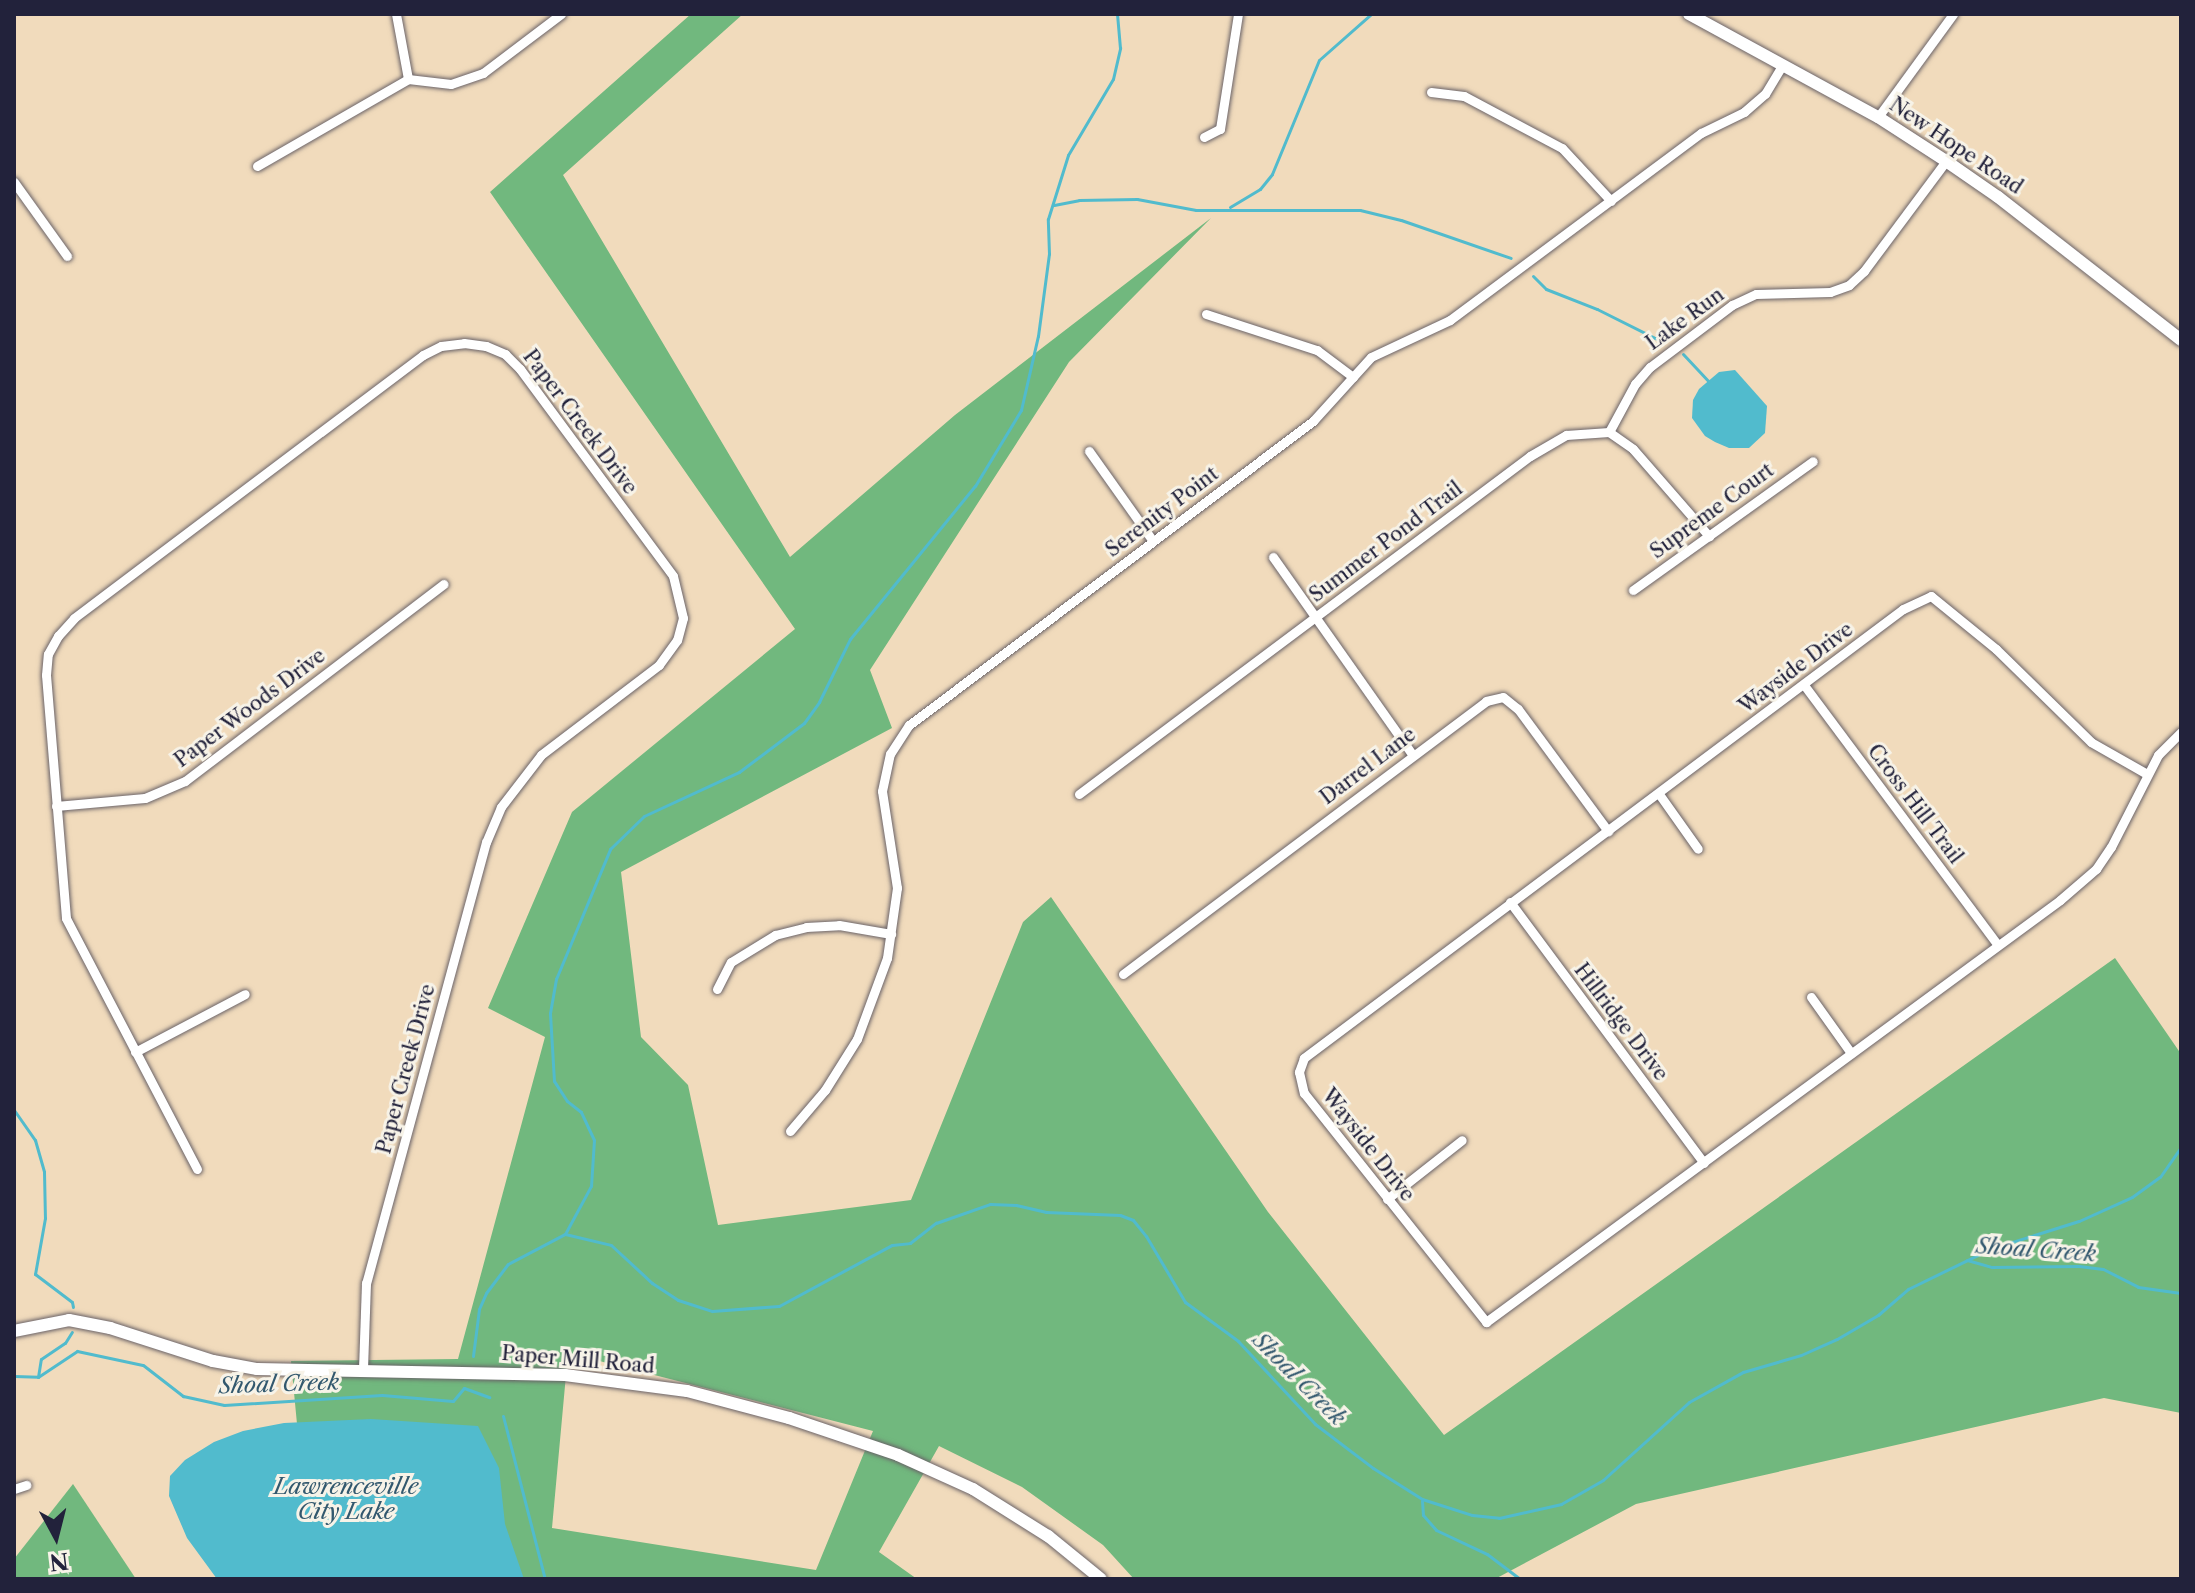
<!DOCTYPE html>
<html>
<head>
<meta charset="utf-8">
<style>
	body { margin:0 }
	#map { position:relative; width:2195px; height:1593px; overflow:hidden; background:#f1dbbc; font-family:"Libre Caslon Text",serif }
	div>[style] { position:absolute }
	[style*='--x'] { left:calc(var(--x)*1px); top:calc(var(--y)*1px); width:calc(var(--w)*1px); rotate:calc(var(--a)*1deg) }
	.forest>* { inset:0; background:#71b87e }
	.water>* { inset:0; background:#51bbcd }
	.stream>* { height:3px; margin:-1.5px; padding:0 1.5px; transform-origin:1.5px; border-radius:1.5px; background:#51bbcd }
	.roads { filter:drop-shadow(0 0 2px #6a6368) drop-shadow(0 0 2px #6a6368) }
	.minor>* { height:9px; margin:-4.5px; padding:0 4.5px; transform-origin:4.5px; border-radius:4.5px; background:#fff }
	.tertiary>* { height:12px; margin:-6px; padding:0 6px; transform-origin:6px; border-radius:6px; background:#fff }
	span { translate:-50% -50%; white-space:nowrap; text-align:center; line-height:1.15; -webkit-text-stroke:6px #f7f3e8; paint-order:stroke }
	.street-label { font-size:20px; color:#22223b }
	.water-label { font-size:22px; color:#32586e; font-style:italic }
	.frame { position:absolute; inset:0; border:16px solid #22223b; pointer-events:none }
	.north { position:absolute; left:16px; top:1497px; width:80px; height:80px; -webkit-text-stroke:6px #f7f3e8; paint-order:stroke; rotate:173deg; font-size:22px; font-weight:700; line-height:32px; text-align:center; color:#22223b }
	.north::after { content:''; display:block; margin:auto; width:28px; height:36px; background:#22223b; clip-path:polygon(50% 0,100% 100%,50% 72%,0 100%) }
</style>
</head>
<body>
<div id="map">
	<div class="forest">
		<div style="clip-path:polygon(evenodd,691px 14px,743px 14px,563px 175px,790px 557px,955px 415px,1211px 218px,1069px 362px,870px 670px,892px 728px,621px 872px,641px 1037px,688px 1085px,718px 1225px,911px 1200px,1023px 922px,1051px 897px,1268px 1212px,1444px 1435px,2115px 958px,2181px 1054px,2181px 1413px,2104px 1398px,1636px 1504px,1495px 1579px,1134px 1579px,1103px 1545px,1022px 1487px,939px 1446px,879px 1552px,917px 1579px,381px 1579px,297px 1424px,291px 1361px,458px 1359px,545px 1037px,488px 1008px,572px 812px,795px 629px,490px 192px,691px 14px,568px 1353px,873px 1431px,816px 1570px,552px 1528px,568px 1353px)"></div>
		<div style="clip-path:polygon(73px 1484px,136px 1579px,14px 1579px,14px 1559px)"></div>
	</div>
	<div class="water">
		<div style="clip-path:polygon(1735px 370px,1767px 406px,1765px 433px,1749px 448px,1729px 448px,1715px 442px,1705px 436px,1692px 418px,1693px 400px,1699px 389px,1719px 372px)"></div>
		<div style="clip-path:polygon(371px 1419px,478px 1426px,499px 1468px,505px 1524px,524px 1579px,217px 1579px,187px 1538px,169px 1496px,170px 1476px,185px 1460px,214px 1442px,243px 1431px,284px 1423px)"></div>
	</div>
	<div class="stream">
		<div style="--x:1054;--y:205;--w:25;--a:-11"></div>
		<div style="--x:1079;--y:200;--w:58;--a:-1"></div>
		<div style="--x:1137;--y:199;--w:60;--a:10.6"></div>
		<div style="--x:1196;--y:210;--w:164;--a:0"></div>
		<div style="--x:1360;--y:210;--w:42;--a:13.7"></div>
		<div style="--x:1401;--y:220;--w:116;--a:19.1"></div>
		<div style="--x:1230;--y:207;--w:35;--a:-31"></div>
		<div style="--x:1260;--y:189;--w:19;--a:-51"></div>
		<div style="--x:1272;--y:174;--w:123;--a:-67.6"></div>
		<div style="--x:1319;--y:60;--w:69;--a:-41.5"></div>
		<div style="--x:1533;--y:276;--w:18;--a:45"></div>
		<div style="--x:1546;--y:289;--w:55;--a:21.4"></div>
		<div style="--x:1597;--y:309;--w:74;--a:26.6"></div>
		<div style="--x:1683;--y:354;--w:37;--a:47"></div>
		<div style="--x:14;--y:1110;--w:37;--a:55"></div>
		<div style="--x:35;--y:1140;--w:33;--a:74"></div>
		<div style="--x:44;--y:1172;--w:46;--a:88.8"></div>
		<div style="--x:45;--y:1218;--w:57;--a:100.1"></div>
		<div style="--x:35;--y:1274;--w:46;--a:37.1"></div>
		<div style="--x:72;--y:1302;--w:5;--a:79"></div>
		<div style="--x:565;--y:1234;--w:55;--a:-61.6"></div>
		<div style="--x:591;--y:1186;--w:46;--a:-86.3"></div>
		<div style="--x:594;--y:1140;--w:31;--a:-115"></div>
		<div style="--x:581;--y:1112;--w:18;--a:-142"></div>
		<div style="--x:567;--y:1101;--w:24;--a:-123"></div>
		<div style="--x:554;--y:1081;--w:68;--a:-93.4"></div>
		<div style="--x:550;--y:1013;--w:35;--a:-80"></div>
		<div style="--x:556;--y:979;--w:141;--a:-67.4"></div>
		<div style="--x:610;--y:849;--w:47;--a:-44.1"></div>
		<div style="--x:644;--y:816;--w:105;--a:-24.9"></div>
		<div style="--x:739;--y:772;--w:81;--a:-37"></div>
		<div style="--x:804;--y:723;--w:26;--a:-54"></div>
		<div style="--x:819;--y:702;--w:70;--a:-63.8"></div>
		<div style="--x:850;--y:639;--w:198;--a:-50.8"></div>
		<div style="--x:975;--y:486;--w:89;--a:-58.8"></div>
		<div style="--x:1021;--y:410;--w:76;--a:-77.1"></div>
		<div style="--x:1038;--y:336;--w:83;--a:-82.4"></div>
		<div style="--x:1049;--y:254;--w:35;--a:-92"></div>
		<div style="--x:1048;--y:219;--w:67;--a:-72.6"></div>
		<div style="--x:1068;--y:155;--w:88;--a:-59.4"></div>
		<div style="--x:1113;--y:79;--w:32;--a:-77"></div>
		<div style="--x:1120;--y:48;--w:34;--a:-95"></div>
		<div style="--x:1967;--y:1260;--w:26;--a:16"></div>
		<div style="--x:1992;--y:1267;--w:87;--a:-0.7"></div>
		<div style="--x:2079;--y:1266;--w:24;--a:7"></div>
		<div style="--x:2103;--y:1269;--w:39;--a:27"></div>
		<div style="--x:2138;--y:1287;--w:43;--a:7.9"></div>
		<div style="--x:473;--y:1356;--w:47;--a:-82.7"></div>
		<div style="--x:479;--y:1309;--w:17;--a:-66"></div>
		<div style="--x:486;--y:1293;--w:36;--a:-53"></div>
		<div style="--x:508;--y:1264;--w:64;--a:-27.8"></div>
		<div style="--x:565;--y:1234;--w:47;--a:13.4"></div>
		<div style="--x:611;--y:1245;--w:56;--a:42.8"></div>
		<div style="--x:652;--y:1283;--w:31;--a:33"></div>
		<div style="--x:678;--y:1300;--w:36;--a:18"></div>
		<div style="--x:712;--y:1311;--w:67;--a:-4.3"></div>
		<div style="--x:779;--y:1306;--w:128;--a:-28.4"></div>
		<div style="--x:892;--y:1245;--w:18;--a:-6"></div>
		<div style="--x:910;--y:1243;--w:33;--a:-38"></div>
		<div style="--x:936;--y:1223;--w:57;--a:-19.4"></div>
		<div style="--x:990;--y:1204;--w:26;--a:2"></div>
		<div style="--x:1016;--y:1205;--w:31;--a:13"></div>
		<div style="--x:1046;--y:1212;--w:74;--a:2.3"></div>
		<div style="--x:1120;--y:1215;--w:14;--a:21"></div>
		<div style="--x:1133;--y:1220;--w:21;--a:51"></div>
		<div style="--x:1146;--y:1236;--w:77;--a:59.4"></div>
		<div style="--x:1185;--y:1302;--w:66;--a:36.3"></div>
		<div style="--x:1238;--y:1341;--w:113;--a:47.1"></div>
		<div style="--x:1315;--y:1424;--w:73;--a:37.2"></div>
		<div style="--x:1373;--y:1468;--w:58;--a:32.3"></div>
		<div style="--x:1422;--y:1499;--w:52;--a:17.7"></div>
		<div style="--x:1472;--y:1515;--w:27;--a:6"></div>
		<div style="--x:1499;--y:1518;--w:64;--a:-12.7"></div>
		<div style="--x:1561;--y:1504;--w:48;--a:-29.7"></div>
		<div style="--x:1603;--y:1480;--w:116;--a:-42.2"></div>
		<div style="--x:1689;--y:1402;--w:62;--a:-29.1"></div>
		<div style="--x:1743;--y:1372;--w:60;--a:-16.3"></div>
		<div style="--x:1801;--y:1355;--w:39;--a:-24"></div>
		<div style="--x:1837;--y:1339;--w:48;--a:-30.3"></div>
		<div style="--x:1878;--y:1315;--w:40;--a:-41"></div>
		<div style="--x:1908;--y:1289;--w:91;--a:-26"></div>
		<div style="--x:1990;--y:1249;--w:93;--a:-17.5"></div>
		<div style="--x:2079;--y:1221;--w:58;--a:-24.4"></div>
		<div style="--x:2132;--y:1197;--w:34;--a:-36"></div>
		<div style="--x:2160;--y:1177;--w:37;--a:-55"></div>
		<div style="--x:14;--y:1376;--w:24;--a:2"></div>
		<div style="--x:38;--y:1377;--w:47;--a:-33.7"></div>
		<div style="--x:77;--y:1351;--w:67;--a:12"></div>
		<div style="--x:143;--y:1365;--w:51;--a:37.8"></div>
		<div style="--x:183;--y:1396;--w:42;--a:12.4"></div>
		<div style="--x:224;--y:1405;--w:158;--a:-3.6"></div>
		<div style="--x:382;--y:1395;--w:71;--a:4.8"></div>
		<div style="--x:453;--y:1401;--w:17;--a:-50"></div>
		<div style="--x:464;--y:1388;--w:27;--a:20"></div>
		<div style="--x:38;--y:1377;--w:18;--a:-81"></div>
		<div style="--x:41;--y:1359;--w:29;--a:-34"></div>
		<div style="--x:65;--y:1343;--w:13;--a:-58"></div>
		<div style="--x:503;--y:1416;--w:168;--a:75.6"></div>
		<div style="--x:1422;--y:1501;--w:14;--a:86"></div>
		<div style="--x:1423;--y:1515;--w:20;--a:49"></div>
		<div style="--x:1436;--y:1530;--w:56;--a:25.2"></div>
		<div style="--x:1487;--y:1554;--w:41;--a:37.1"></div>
	</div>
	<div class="roads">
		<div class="minor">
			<div style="--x:396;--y:14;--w:66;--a:79.5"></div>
			<div style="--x:1431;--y:92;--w:33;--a:7"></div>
			<div style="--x:1464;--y:96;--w:111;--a:28"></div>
			<div style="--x:1562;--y:148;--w:72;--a:47.2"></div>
			<div style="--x:1878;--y:117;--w:127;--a:-53.9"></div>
			<div style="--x:1204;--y:137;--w:18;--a:-27"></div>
			<div style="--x:1220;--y:129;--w:116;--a:-81.1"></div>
			<div style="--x:257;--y:166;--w:174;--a:-29.9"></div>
			<div style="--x:408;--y:79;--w:43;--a:6.6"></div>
			<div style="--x:451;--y:84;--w:34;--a:-19"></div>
			<div style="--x:483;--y:73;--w:98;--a:-37.1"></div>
			<div style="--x:14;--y:182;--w:91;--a:54.4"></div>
			<div style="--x:1206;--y:314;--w:117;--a:18"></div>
			<div style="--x:1317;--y:350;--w:45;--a:36.9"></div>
			<div style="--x:1609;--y:432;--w:55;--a:-61.6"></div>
			<div style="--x:1635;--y:384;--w:23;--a:-49"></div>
			<div style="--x:1650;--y:367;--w:103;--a:-37.1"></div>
			<div style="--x:1732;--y:305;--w:26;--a:-25"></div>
			<div style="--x:1756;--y:294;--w:74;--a:-1.5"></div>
			<div style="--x:1830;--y:292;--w:20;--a:-20"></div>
			<div style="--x:1849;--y:285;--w:21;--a:-43"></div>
			<div style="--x:1864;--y:271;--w:137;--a:-53.3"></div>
			<div style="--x:1089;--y:451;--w:110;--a:54.6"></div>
			<div style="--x:1273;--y:557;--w:241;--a:54.8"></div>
			<div style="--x:1633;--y:590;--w:221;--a:-35.6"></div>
			<div style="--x:1804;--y:685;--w:324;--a:53.3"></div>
			<div style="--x:2147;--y:774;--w:64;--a:-150.3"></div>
			<div style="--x:2091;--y:742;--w:133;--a:-135.6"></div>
			<div style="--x:1996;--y:649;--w:84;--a:-140.8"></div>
			<div style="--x:1931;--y:596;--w:31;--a:155"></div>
			<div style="--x:1903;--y:609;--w:749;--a:143.15"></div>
			<div style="--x:1304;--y:1058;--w:15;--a:110"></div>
			<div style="--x:1299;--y:1072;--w:22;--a:77"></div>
			<div style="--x:1304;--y:1093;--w:293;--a:51.5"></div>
			<div style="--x:1486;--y:1322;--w:712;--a:-36.32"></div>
			<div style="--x:2060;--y:900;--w:48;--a:-40.7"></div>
			<div style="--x:2096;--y:869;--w:27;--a:-56"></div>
			<div style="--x:2111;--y:847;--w:103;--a:-62.9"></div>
			<div style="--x:2158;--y:755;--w:33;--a:-45"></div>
			<div style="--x:1079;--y:794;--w:564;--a:-36.85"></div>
			<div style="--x:1530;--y:456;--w:42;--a:-30.3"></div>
			<div style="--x:1566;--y:435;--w:43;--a:-4"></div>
			<div style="--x:1609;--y:432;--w:29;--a:35"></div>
			<div style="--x:1633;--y:449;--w:116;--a:48.9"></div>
			<div style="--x:1659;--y:794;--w:67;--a:54.7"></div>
			<div style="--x:56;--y:806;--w:89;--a:-5.1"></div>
			<div style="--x:145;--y:798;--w:43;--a:-23"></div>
			<div style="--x:185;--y:781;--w:325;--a:-37.3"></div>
			<div style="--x:1510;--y:902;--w:325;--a:53.4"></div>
			<div style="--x:1123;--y:974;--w:454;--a:-36.9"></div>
			<div style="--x:1486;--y:701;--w:17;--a:-13"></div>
			<div style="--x:1503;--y:697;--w:19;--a:39"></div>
			<div style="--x:1518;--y:709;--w:152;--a:53.6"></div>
			<div style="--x:717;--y:989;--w:30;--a:-63"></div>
			<div style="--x:731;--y:962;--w:52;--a:-31.5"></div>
			<div style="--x:775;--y:935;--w:32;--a:-14"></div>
			<div style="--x:806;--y:927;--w:33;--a:-3"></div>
			<div style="--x:839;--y:925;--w:53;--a:9.8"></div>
			<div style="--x:1811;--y:997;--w:69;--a:54.5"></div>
			<div style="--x:135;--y:1052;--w:124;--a:-27.8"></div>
			<div style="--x:790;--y:1131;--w:54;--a:-49.5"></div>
			<div style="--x:825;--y:1090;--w:60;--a:-57.9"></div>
			<div style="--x:857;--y:1039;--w:86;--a:-69.7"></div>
			<div style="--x:887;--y:958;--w:71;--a:-81.9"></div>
			<div style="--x:897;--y:888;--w:98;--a:-98.8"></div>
			<div style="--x:882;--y:791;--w:38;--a:-78"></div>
			<div style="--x:890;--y:754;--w:35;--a:-57"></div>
			<div style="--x:909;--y:725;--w:506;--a:-36.96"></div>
			<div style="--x:1313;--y:421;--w:86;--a:-47.8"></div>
			<div style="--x:1371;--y:357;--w:87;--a:-25.1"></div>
			<div style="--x:1450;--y:320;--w:313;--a:-36.7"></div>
			<div style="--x:1701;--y:133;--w:48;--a:-26"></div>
			<div style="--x:1744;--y:112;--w:28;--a:-41"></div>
			<div style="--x:1765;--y:94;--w:35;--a:-59"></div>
			<div style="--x:197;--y:1169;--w:283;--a:-117.6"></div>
			<div style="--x:66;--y:918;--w:244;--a:-94.7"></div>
			<div style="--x:46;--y:675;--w:21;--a:-85"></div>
			<div style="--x:48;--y:654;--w:21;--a:-61"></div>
			<div style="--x:58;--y:636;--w:24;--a:-48"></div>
			<div style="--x:74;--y:618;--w:437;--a:-37"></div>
			<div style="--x:423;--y:355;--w:20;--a:-27"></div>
			<div style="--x:441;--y:346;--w:23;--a:-7"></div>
			<div style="--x:464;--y:343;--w:22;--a:8"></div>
			<div style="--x:486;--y:346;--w:21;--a:23"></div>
			<div style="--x:505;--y:354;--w:21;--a:45"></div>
			<div style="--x:520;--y:369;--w:257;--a:53.5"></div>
			<div style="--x:673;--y:576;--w:43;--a:76.6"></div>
			<div style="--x:683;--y:618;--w:23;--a:105"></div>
			<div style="--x:677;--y:640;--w:31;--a:126"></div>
			<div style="--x:659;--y:665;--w:148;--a:142.7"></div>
			<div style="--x:541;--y:755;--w:66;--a:127.6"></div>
			<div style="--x:501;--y:807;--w:38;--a:113"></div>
			<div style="--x:486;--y:842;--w:457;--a:105.2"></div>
			<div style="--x:366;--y:1283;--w:88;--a:92"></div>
			<div style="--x:1387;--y:1199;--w:95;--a:-38.2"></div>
			<div style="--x:14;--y:1489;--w:13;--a:-18"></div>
		</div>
		<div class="tertiary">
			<div style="--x:1689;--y:14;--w:215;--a:28.6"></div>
			<div style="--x:1878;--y:117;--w:81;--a:32.9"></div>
			<div style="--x:1946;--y:161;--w:63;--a:34.7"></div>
			<div style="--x:1998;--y:197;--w:232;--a:38"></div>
			<div style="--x:14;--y:1331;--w:56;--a:-11.3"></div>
			<div style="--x:69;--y:1320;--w:42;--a:11"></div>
			<div style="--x:110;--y:1328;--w:108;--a:17.8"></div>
			<div style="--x:213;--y:1361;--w:45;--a:10.3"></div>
			<div style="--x:257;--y:1369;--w:308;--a:1.1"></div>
			<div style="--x:565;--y:1375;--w:123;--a:7.5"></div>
			<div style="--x:687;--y:1391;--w:106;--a:14.8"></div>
			<div style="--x:789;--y:1418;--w:115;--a:18.7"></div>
			<div style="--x:898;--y:1455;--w:82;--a:24.4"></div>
			<div style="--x:973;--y:1489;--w:89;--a:32.1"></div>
			<div style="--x:1048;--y:1536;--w:68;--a:39.1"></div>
		</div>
	</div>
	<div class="street-label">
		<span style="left:1956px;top:146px;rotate:34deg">New Hope Road</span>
		<span style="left:1685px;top:319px;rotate:-36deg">Lake Run</span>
		<span style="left:580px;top:422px;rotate:53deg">Paper Creek Drive</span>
		<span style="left:1712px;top:511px;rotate:-36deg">Supreme Court</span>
		<span style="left:1162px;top:512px;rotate:-37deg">Serenity Point</span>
		<span style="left:1386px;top:542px;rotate:-37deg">Summer Pond Trail</span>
		<span style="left:1796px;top:668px;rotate:-37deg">Wayside Drive</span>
		<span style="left:250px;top:708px;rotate:-37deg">Paper Woods Drive</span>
		<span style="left:1368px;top:766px;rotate:-37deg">Darrel Lane</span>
		<span style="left:1915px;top:804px;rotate:53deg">Cross Hill Trail</span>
		<span style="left:1621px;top:1022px;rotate:53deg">Hillridge Drive</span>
		<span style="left:406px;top:1069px;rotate:-75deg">Paper Creek Drive</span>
		<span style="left:1368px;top:1145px;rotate:52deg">Wayside Drive</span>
		<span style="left:578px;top:1360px;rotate:5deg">Paper Mill Road</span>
	</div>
	<div class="water-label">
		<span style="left:2036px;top:1250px;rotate:4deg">Shoal Creek</span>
		<span style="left:1299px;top:1379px;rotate:45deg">Shoal Creek</span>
		<span style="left:279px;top:1384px;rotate:-2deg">Shoal Creek</span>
		<span style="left:346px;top:1499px">Lawrenceville<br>City Lake</span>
	</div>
	<div class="frame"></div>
	<div class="north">N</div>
</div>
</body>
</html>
